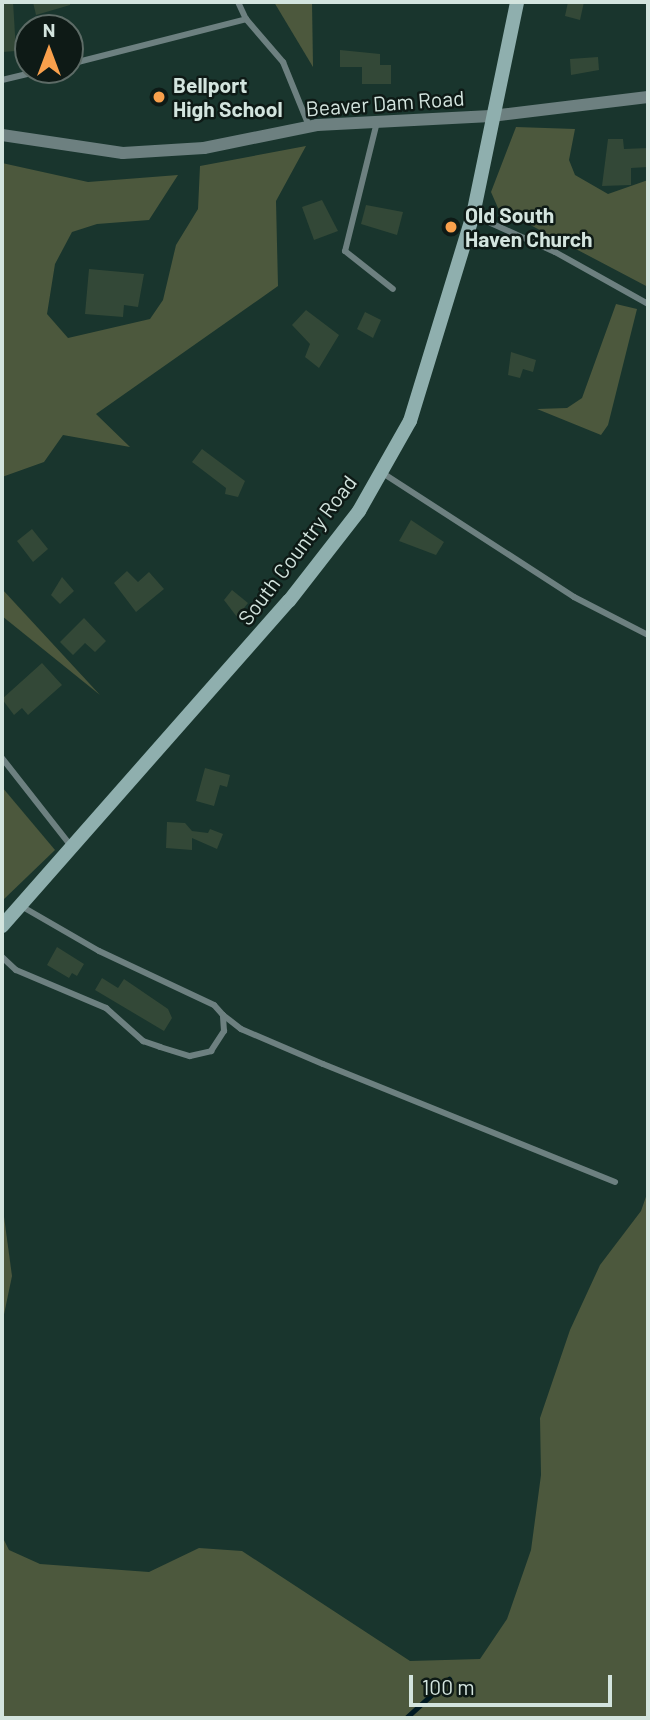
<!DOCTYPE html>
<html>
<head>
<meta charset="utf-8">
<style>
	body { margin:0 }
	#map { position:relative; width:650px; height:1720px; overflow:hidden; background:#19352d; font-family:Barlow,sans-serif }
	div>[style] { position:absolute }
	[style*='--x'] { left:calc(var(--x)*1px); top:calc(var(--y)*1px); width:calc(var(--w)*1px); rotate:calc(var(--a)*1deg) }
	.green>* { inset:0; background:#4c583d }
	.stream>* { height:4.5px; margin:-2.25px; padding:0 2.25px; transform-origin:2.25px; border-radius:2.25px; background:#001a22 }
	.building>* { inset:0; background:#334837 }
	.service>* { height:6px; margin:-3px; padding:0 3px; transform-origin:3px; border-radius:3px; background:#6d8080 }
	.minor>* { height:12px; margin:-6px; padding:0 6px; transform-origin:6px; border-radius:6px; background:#6d8080 }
	.secondary>* { height:14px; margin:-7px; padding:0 7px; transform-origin:7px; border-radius:7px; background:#8fafae }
	.dots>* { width:19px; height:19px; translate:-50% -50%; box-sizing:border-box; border:4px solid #0e1a16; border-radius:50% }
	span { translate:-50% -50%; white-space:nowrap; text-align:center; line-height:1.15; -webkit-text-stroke:5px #0e1a16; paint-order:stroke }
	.poi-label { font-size:21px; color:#d3e4de; font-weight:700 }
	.left { translate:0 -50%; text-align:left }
	.street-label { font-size:21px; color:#d3e4de }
	.frame { position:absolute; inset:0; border:4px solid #d3e4de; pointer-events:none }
	.north { position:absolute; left:14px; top:14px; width:70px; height:70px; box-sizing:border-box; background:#0e1a16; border:2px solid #5d6b66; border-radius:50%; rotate:0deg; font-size:19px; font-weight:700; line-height:28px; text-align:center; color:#d3e4de }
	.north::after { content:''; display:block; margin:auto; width:24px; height:32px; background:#f9a04c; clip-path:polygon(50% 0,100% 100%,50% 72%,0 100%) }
	.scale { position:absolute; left:409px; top:1675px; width:203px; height:32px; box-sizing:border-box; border:4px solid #d3e4de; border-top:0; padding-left:9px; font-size:21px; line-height:24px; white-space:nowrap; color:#d3e4de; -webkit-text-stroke:5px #0e1a16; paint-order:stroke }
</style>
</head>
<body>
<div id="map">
	<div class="green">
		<div style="clip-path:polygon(274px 2px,312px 2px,313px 67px)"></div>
		<div style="clip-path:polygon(516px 127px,575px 129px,569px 160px,575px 175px,608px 194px,648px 180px,648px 287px,498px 208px,491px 192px)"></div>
		<div style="clip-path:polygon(306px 146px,276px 201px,278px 286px,96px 414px,130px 447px,63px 435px,44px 462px,2px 477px,2px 163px,88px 182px,178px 175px,149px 220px,97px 224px,72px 232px,55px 264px,47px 314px,68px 338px,150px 319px,163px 300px,176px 245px,198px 209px,200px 166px)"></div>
		<div style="clip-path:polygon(616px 304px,637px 309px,608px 425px,601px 435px,537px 409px,567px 408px,582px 398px)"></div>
		<div style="clip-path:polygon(2px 589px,100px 695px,2px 616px)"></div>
		<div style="clip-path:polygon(2px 787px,55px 850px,2px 901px)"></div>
		<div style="clip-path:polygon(648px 1191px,648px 1718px,2px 1718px,2px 1536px,9px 1550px,40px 1564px,149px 1572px,199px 1548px,242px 1551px,410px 1661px,480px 1659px,507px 1619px,531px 1550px,541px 1475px,540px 1418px,570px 1330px,600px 1265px,641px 1211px)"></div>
		<div style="clip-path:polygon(2px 1202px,12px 1276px,2px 1324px)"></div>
	</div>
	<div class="stream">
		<div style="--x:406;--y:1718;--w:58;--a:-42.2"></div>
	</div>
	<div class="building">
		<div style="clip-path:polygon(2px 2px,13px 2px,16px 51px,2px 52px)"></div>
		<div style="clip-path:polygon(33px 2px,70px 2px,70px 5px,36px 15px)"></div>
		<div style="clip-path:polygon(568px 2px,584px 2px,580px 20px,565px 16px)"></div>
		<div style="clip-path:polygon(340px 50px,380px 54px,380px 65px,391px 65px,391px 84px,362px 84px,362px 67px,340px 67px)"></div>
		<div style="clip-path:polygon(598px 57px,599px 70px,571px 75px,570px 59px)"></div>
		<div style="clip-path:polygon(608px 139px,623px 139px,624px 149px,648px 148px,648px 167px,631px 168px,631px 185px,602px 186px)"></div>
		<div style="clip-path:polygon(322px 200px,338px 231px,314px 240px,302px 207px)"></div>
		<div style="clip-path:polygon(366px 205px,403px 212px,397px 235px,361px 224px)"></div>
		<div style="clip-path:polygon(89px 269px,144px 274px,138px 307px,124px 305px,123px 317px,85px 314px)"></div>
		<div style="clip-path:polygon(306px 310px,339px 335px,319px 368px,305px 357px,310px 344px,292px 325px)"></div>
		<div style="clip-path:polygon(365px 312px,381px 320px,373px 338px,357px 329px)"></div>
		<div style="clip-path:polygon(511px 352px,536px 360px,533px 372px,523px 369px,520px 378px,508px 375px)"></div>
		<div style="clip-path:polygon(202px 449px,245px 481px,238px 497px,225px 494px,226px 488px,192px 462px)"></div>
		<div style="clip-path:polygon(411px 520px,444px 542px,436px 555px,399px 541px)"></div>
		<div style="clip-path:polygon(32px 529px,48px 549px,33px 562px,17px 541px)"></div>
		<div style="clip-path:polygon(127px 571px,138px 582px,149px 572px,164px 589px,136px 612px,114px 583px)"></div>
		<div style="clip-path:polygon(62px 577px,74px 591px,60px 604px,51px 595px)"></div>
		<div style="clip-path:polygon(232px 590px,248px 603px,237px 617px,224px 600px)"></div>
		<div style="clip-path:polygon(84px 618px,106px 641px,95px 652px,85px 643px,73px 655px,60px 642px)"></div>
		<div style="clip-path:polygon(42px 663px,62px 685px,28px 715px,22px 708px,14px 715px,2px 699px)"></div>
		<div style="clip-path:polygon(205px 768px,230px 775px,227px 787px,220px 785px,214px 806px,196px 801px)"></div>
		<div style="clip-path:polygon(167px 822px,185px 823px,192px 831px,208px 833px,210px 829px,223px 834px,217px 849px,192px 838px,192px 850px,166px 848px)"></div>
		<div style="clip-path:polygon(57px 947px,84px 964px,77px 976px,72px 973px,69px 978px,47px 965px)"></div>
		<div style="clip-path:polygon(102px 978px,118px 988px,124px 979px,168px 1009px,172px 1018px,164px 1031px,95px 990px)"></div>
	</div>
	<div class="service">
		<div style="--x:238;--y:2;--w:19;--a:65"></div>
		<div style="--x:70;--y:64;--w:182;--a:-14.3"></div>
		<div style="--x:246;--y:19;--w:57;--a:49.3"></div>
		<div style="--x:283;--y:62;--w:69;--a:67.9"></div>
		<div style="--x:2;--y:80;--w:43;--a:-13.4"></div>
		<div style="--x:377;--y:122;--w:133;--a:103.9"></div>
		<div style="--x:345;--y:251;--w:61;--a:38.4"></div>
		<div style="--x:473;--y:215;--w:90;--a:24.3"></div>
		<div style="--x:555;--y:252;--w:107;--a:29.2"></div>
		<div style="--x:381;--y:472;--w:230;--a:32.9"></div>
		<div style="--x:574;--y:597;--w:83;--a:27.2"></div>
		<div style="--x:2;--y:758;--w:112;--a:51.9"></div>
		<div style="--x:2;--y:957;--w:19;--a:43"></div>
		<div style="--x:16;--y:970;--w:98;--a:22.9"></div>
		<div style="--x:106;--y:1008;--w:50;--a:41.7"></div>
		<div style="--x:143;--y:1041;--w:18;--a:19"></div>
		<div style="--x:160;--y:1047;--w:31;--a:17"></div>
		<div style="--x:190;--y:1056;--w:22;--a:-13"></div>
		<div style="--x:211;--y:1051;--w:24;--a:-57"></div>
		<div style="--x:224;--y:1031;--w:16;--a:-94"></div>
		<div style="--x:223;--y:1015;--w:13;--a:-132"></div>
		<div style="--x:214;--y:1005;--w:127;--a:-154.8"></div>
		<div style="--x:99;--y:951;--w:90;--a:-150"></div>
		<div style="--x:223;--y:1015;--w:23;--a:38"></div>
		<div style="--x:241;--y:1029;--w:89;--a:23.1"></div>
		<div style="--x:323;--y:1064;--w:315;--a:22"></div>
	</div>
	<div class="minor">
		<div style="--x:2;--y:135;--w:122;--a:8.5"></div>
		<div style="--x:123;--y:153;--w:81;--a:-3.5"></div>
		<div style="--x:204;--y:148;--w:115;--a:-11.5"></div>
		<div style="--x:317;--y:125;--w:174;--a:-3"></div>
		<div style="--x:491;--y:116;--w:158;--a:-6.9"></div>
	</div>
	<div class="secondary">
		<div style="--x:2;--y:926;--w:434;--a:-48.6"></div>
		<div style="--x:289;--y:601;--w:114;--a:-52.1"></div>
		<div style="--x:359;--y:511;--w:103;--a:-60.5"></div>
		<div style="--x:410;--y:421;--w:215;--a:-73"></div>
		<div style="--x:473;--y:215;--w:217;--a:-78.3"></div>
	</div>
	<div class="dots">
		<div style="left:159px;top:97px;background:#f9a04c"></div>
		<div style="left:451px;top:227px;background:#f9a04c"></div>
	</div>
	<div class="poi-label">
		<span class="left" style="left:173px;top:97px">Bellport<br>High School</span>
		<span class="left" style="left:465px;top:227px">Old South<br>Haven Church</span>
	</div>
	<div class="street-label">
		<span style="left:385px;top:103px;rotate:-4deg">Beaver Dam Road</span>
		<span style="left:297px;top:550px;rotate:-53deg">South Country Road</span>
	</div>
	<div class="frame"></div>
	<div class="north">N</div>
	<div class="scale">100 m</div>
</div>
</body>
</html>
